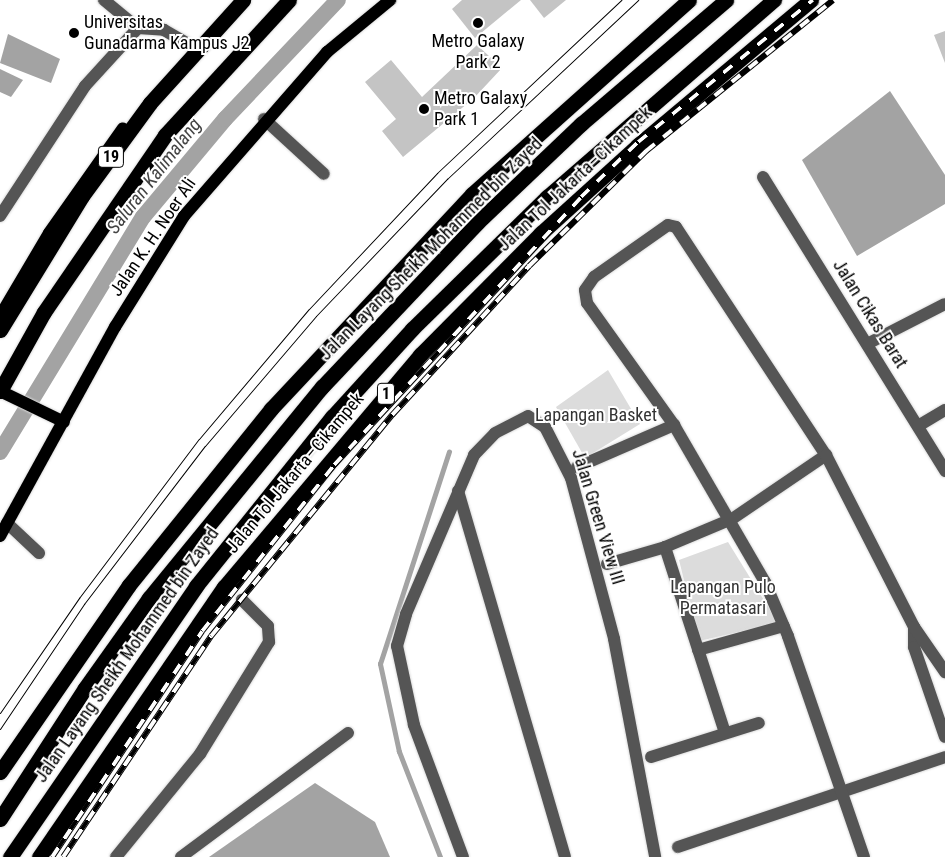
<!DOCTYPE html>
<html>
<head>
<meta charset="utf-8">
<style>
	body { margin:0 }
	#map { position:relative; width:945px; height:857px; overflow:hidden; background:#fff; font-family:"Roboto Condensed",sans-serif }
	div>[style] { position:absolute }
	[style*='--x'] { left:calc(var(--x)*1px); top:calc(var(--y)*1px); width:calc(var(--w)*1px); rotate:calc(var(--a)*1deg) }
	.green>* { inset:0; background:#dcdcdc }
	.water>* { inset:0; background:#a3a3a3 }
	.stream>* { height:4.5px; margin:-2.25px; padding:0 2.25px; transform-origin:2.25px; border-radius:2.25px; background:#a3a3a3 }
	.canal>* { height:16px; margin:-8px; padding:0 8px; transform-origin:8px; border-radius:8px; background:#a3a3a3 }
	.building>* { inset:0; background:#c4c4c4 }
	.roads { filter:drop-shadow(0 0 1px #dbdbdb) drop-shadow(0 0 1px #dbdbdb) }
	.minor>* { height:12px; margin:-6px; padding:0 6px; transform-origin:6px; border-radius:6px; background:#555 }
	.major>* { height:12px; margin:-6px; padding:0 6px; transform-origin:6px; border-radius:6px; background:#000 }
	.highway>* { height:15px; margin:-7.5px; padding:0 7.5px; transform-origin:7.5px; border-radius:7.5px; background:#000 }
	.tram>* { height:1px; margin:-0.5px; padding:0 0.5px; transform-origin:0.5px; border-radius:0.5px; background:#000 }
	.rail>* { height:5.5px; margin-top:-2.75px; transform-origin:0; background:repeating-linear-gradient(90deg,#fff 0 11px,#000 0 22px); box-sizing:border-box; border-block:1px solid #000 }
	.dots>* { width:14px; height:14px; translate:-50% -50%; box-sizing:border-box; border:2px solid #fff; border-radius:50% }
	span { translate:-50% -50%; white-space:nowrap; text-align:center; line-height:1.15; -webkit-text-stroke:4px #fff; paint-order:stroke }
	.shield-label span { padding:1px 4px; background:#fff; border:1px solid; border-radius:4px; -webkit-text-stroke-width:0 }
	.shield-label { font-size:16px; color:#000; font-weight:700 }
	.poi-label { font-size:18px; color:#000 }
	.left { translate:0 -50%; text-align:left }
	.street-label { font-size:18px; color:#000 }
	.park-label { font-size:18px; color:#333 }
	.water-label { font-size:19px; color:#444; font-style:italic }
</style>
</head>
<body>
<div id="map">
	<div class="green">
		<div style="clip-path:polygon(608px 370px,640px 424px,585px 458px,556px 407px)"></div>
		<div style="clip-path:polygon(728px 542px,778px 623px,699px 641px,679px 560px)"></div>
	</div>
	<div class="water">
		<div style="clip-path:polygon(8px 34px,60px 59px,51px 83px,0 63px)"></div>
		<div style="clip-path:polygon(0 69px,23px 80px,11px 97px,0 92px)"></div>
		<div style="clip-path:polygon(890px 91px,945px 175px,945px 204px,857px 256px,802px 160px)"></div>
		<div style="clip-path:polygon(315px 783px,375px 822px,390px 857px,209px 857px)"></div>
	</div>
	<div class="stream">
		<div style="--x:440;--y:857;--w:113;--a:-111.3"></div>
		<div style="--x:399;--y:752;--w:90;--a:-102.2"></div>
		<div style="--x:380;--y:664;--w:223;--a:-72"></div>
	</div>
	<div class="canal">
		<div style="--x:0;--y:452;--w:275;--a:-58.7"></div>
		<div style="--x:143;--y:217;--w:128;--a:-50.1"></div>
		<div style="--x:225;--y:119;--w:164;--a:-46.5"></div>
	</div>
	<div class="building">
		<div style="clip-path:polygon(462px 0,521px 0,475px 38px,452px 9px)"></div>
		<div style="clip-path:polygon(530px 0,566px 0,544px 18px)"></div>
		<div style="clip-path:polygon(945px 31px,945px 63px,934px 35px)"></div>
		<div style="clip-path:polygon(477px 45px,502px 68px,474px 98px,403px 157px,382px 131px,396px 119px,365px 82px,391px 60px,422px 97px)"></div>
	</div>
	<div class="roads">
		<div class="minor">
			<div style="--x:104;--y:0;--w:44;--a:39.5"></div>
			<div style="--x:264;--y:119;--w:81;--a:42.5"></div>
			<div style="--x:763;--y:177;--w:346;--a:58.2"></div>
			<div style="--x:0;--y:216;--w:155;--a:-56.8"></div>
			<div style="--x:85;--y:86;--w:79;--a:-47.6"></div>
			<div style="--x:138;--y:28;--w:26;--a:4"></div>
			<div style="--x:164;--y:30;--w:32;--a:30"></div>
			<div style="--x:869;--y:343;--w:85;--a:-27.2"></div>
			<div style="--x:918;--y:426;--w:31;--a:-31"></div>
			<div style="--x:577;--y:467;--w:106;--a:-23.4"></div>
			<div style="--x:458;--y:491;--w:381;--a:73.7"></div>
			<div style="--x:7;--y:523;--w:44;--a:43.2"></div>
			<div style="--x:665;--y:547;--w:195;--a:72.1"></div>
			<div style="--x:607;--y:564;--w:60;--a:-16.3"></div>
			<div style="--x:665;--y:547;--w:73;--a:-22.7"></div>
			<div style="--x:732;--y:519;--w:114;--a:-34.2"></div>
			<div style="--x:914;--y:627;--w:20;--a:90"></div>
			<div style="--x:914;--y:647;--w:95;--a:71"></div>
			<div style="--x:698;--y:650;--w:89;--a:-15.6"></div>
			<div style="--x:651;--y:757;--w:113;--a:-17.5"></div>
			<div style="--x:678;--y:847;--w:282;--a:-18.6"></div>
			<div style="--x:116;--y:857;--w:133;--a:-50.8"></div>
			<div style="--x:200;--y:754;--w:132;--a:-58.4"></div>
			<div style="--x:269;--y:642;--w:16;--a:-94"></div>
			<div style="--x:268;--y:626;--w:37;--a:-135"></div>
			<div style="--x:181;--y:857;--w:208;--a:-36.6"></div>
			<div style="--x:463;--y:857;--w:141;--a:-110.4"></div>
			<div style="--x:414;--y:725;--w:81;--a:-102.1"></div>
			<div style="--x:397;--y:646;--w:33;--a:-74"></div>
			<div style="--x:406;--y:614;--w:173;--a:-66.8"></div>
			<div style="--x:474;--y:455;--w:30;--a:-46"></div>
			<div style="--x:495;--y:433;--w:37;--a:-27"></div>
			<div style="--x:528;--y:416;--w:20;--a:33"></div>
			<div style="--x:545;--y:427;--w:57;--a:63"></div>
			<div style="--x:571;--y:478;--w:167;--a:75"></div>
			<div style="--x:614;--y:639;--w:222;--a:79.3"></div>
			<div style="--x:864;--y:857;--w:234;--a:-109"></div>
			<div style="--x:788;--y:636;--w:59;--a:-113.1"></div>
			<div style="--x:765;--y:582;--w:181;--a:-120.1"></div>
			<div style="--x:674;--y:425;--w:150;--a:-125.5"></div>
			<div style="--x:587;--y:303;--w:13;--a:-99"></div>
			<div style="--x:585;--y:290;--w:16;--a:-55"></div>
			<div style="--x:594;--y:277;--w:90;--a:-35.1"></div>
			<div style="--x:668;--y:225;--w:8;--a:14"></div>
			<div style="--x:676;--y:227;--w:273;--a:56.7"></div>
			<div style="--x:826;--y:455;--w:193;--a:62.9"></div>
			<div style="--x:914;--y:627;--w:55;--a:55.4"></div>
		</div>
		<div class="major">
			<div style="--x:0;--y:316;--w:96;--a:-59.4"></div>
			<div style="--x:49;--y:233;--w:128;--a:-54.8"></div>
			<div style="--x:0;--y:391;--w:71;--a:25.8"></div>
			<div style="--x:0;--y:536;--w:239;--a:-61.2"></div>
			<div style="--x:115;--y:327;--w:131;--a:-58.1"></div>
			<div style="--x:184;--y:216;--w:218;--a:-48.9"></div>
			<div style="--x:327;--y:52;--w:82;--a:-39.5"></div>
		</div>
		<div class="highway">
			<div style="--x:0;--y:330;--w:157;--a:-58.5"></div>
			<div style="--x:82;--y:196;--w:115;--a:-53.8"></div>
			<div style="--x:150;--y:103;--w:139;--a:-47.9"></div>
			<div style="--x:0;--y:391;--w:90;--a:-60.9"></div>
			<div style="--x:44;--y:312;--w:214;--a:-55.6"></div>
			<div style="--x:165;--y:135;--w:183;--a:-47.4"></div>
			<div style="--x:0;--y:772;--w:227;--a:-55.4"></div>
			<div style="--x:129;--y:585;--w:226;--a:-51.1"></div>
			<div style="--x:271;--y:409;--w:294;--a:-46.9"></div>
			<div style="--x:472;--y:194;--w:291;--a:-41.8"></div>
			<div style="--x:0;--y:819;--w:156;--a:-57"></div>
			<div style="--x:85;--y:688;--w:110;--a:-54.6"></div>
			<div style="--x:149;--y:598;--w:273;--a:-50.7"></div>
			<div style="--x:322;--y:387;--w:226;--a:-46.6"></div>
			<div style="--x:477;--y:223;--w:144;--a:-43.6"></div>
			<div style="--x:581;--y:124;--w:191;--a:-40.5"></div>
			<div style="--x:10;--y:857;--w:329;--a:-55.5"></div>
			<div style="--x:196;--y:586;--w:217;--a:-51.2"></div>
			<div style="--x:332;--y:417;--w:119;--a:-47.7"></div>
			<div style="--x:412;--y:329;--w:189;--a:-44.4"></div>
			<div style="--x:547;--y:197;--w:301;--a:-41"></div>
			<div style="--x:39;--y:857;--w:327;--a:-55.6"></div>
			<div style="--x:224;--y:587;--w:304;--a:-49.8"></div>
			<div style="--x:420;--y:355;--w:172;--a:-45.2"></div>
			<div style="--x:541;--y:233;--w:131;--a:-42.2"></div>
			<div style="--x:638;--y:145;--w:226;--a:-40"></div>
		</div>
	</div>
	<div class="tram">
		<div style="--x:0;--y:713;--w:140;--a:-55.5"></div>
		<div style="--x:79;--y:598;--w:199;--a:-53"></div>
		<div style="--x:199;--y:439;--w:170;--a:-49.8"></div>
		<div style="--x:309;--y:309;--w:187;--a:-46.7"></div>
		<div style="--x:437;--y:173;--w:253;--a:-43.2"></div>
		<div style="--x:0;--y:729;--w:151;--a:-56.1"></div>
		<div style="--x:84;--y:604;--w:199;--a:-52.6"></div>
		<div style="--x:205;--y:446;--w:171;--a:-49.5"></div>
		<div style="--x:316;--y:316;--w:190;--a:-46.3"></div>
		<div style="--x:447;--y:179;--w:262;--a:-43.1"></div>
	</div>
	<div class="rail">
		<div style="--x:52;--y:857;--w:271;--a:-56.4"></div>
		<div style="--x:202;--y:631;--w:212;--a:-51.5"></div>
		<div style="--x:334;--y:465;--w:364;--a:-47.3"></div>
		<div style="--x:581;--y:197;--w:79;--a:-44"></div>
		<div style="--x:638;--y:142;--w:225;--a:-39.1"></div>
		<div style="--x:63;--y:857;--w:266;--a:-56.2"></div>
		<div style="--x:211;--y:636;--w:286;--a:-50.7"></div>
		<div style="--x:392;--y:415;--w:202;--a:-47.4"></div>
		<div style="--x:529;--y:266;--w:164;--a:-44.5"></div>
		<div style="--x:646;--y:151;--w:240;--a:-38.9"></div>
	</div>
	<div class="dots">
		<div style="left:478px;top:23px;background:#000"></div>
		<div style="left:74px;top:33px;background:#000"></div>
		<div style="left:424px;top:109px;background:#000"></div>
	</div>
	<div class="shield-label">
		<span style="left:111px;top:157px">19</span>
		<span style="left:386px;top:394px">1</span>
	</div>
	<div class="poi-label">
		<span class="left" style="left:84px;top:33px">Universitas<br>Gunadarma Kampus J2</span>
		<span style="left:478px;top:52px">Metro Galaxy<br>Park 2</span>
		<span class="left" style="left:434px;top:109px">Metro Galaxy<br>Park 1</span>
	</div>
	<div class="street-label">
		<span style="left:575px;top:179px;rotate:-43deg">Jalan Tol Jakarta–Cikampek</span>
		<span style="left:153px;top:237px;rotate:-56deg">Jalan K. H. Noer Ali</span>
		<span style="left:431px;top:249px;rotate:-45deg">Jalan Layang Sheikh Mohammed bin Zayed</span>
		<span style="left:870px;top:314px;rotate:58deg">Jalan Cikas Barat</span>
		<span style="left:295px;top:473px;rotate:-50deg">Jalan Tol Jakarta–Cikampek</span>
		<span style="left:598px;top:517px;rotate:73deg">Jalan Green View III</span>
		<span style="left:127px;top:655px;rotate:-55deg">Jalan Layang Sheikh Mohammed bin Zayed</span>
	</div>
	<div class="park-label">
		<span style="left:596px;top:415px">Lapangan Basket</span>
		<span style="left:723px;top:598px">Lapangan Pulo<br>Permatasari</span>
	</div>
	<div class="water-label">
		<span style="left:154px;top:176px;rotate:-52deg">Saluran Kalimalang</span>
	</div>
</div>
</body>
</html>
